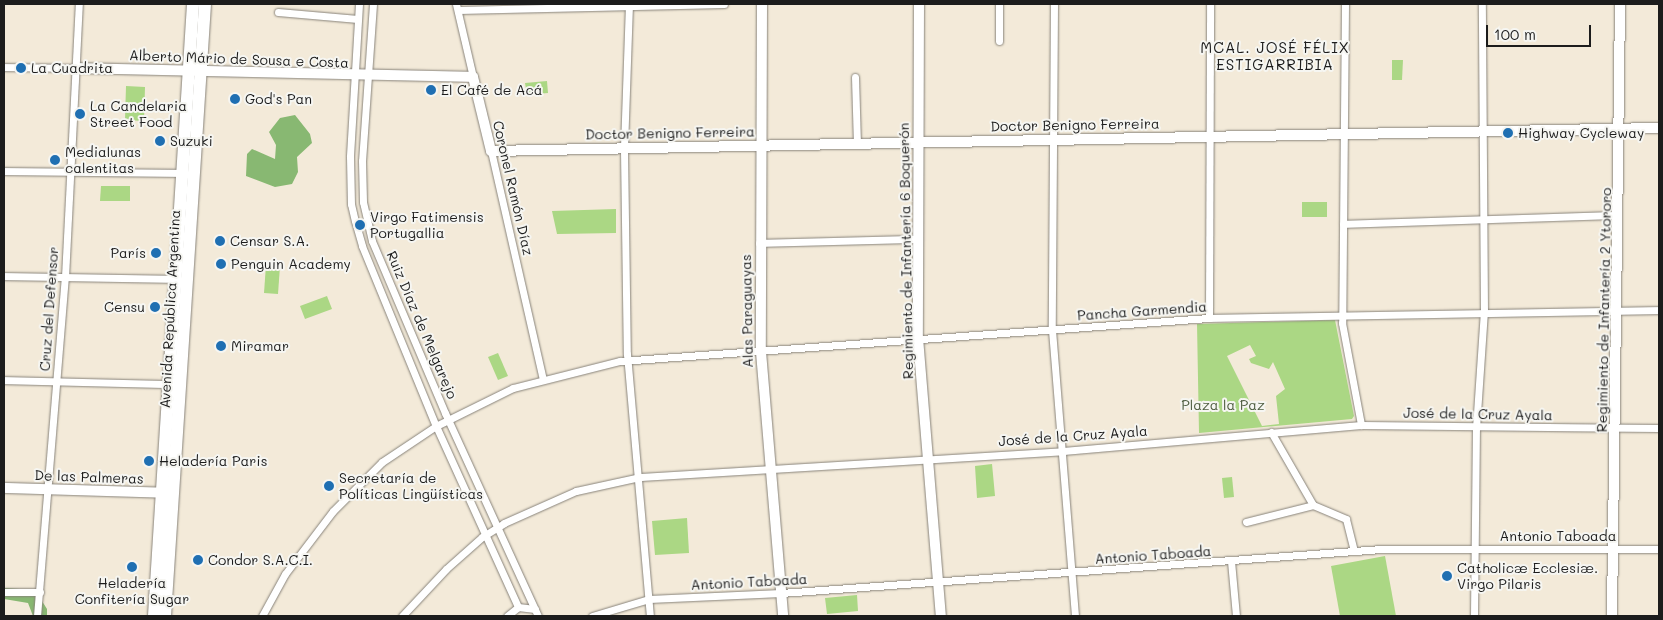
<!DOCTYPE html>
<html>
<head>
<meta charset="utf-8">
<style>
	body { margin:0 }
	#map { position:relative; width:1663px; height:620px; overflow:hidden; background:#f3ead9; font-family:Mali,sans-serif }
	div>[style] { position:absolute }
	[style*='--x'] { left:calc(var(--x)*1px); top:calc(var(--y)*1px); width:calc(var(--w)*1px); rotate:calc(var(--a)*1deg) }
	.green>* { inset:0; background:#abd784 }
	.forest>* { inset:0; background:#88b872 }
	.roads { filter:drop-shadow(0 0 1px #88837a) drop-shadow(0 0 1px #88837a) }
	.street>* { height:7px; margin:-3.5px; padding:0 3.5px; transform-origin:3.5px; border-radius:3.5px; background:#fff }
	.secondary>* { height:10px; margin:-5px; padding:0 5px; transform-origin:5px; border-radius:5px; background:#fff }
	.highway>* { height:12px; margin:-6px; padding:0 6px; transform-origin:6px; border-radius:6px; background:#fff }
	.dots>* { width:14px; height:14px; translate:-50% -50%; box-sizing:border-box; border:2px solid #f6f6f2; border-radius:50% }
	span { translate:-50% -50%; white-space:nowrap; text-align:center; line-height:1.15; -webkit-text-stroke:4px #f6f6f2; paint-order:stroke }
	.street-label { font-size:14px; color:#1c1c1c }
	.poi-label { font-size:14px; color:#1c1c1c }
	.left { translate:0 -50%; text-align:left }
	.right { translate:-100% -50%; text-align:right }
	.park-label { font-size:14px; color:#4e5d40 }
	.neighbourhood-label { font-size:15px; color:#1c1c1c; letter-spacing:1px }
	.frame { position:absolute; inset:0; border:5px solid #1c1c1c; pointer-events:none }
	.scale { position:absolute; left:1486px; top:25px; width:105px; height:22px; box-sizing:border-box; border:2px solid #1c1c1c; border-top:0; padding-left:6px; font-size:15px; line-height:18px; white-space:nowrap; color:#1c1c1c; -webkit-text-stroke:4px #f6f6f2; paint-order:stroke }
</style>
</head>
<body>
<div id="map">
	<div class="green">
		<div style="clip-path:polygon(1392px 60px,1403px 60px,1402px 80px,1392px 80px)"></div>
		<div style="clip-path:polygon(547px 81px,548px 93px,527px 95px,525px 83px)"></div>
		<div style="clip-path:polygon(126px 86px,145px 87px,144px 121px,125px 120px)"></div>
		<div style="clip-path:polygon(101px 186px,130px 186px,130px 201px,100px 201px)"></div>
		<div style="clip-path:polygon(1302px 202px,1327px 202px,1327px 217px,1302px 217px)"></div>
		<div style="clip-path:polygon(616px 209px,616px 233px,557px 234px,552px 211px)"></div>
		<div style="clip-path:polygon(266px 265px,280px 266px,278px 294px,264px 293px)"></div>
		<div style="clip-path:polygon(327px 296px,332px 309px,305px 319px,300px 306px)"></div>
		<div style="clip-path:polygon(evenodd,1335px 320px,1354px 416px,1352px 419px,1199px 433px,1197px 324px,1335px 320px,1250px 345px,1256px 356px,1249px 359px,1251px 363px,1269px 369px,1273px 362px,1285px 389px,1276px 396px,1279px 424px,1262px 426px,1227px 356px,1250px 345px)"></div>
		<div style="clip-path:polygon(498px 353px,508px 376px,498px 380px,488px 357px)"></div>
		<div style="clip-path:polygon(992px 464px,995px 496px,977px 498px,975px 466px)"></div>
		<div style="clip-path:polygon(1232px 477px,1234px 497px,1224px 498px,1222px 478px)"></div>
		<div style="clip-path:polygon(687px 518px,689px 553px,655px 555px,652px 521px)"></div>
		<div style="clip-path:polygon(1385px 556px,1396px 616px,1340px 616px,1331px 566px)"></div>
		<div style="clip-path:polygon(857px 595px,858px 611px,827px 614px,825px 598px)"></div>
	</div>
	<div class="forest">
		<div style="clip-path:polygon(295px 115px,310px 134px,312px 143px,297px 157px,298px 172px,292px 184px,275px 187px,246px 176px,247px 154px,252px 149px,275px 159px,276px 145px,269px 132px,280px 118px)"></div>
		<div style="clip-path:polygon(4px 588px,35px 590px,47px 609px,47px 616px,33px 616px,28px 603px,4px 599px)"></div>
	</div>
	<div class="roads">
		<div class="street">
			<div style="--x:359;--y:4;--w:153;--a:93.4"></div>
			<div style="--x:350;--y:157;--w:47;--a:88.8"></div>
			<div style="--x:351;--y:204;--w:17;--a:77"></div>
			<div style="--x:355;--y:221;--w:26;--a:74"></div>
			<div style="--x:362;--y:246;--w:195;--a:67.7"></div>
			<div style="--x:436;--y:426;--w:199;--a:65.6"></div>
			<div style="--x:373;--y:4;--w:157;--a:94"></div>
			<div style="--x:362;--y:161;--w:41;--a:88.6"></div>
			<div style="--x:363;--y:202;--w:40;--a:77"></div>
			<div style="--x:372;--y:241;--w:187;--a:67"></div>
			<div style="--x:445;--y:413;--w:223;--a:65.4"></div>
			<div style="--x:456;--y:4;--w:75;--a:76.9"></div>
			<div style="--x:629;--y:4;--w:146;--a:92"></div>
			<div style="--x:624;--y:150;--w:204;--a:89.2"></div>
			<div style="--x:627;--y:354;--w:263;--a:85"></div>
			<div style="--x:1054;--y:4;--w:326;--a:90.4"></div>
			<div style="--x:1052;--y:330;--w:287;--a:85.4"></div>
			<div style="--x:1345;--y:4;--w:319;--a:90.5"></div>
			<div style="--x:1342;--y:323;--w:104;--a:79.4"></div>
			<div style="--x:458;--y:10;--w:266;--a:-1.3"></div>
			<div style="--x:278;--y:12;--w:80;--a:5"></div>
			<div style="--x:999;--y:41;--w:37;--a:-90"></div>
			<div style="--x:4;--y:67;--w:73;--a:0.8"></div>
			<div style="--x:855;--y:77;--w:66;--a:88.3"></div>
			<div style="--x:491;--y:151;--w:234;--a:77.2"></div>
			<div style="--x:4;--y:171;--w:180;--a:0.6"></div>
			<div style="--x:1343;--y:224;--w:275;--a:-1.9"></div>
			<div style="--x:759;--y:243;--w:158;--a:-1.5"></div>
			<div style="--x:4;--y:276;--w:174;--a:1"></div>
			<div style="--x:1209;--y:318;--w:314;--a:-89.8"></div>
			<div style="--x:4;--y:380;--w:167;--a:1.4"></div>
			<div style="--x:1271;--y:432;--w:84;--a:60.1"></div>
			<div style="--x:1313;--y:505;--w:36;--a:23"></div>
			<div style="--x:1346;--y:519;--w:33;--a:76"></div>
			<div style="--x:1246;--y:522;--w:69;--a:-14.2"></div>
			<div style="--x:1231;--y:561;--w:55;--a:84.8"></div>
			<div style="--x:4;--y:592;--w:36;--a:0"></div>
			<div style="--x:37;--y:616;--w:340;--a:-85.3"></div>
			<div style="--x:65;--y:277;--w:273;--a:-87.1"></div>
			<div style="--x:262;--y:616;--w:48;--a:-61.3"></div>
			<div style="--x:285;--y:574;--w:79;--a:-52.7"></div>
			<div style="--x:333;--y:511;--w:69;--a:-45"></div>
			<div style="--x:382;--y:462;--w:65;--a:-33.7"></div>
			<div style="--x:436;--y:426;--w:86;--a:-26.3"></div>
			<div style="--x:513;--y:388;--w:110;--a:-14.2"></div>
			<div style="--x:620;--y:361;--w:591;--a:-4.18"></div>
			<div style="--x:1209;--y:318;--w:450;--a:-1"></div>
			<div style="--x:402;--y:616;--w:64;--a:-46.9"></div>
			<div style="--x:446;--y:569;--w:48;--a:-41.6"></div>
			<div style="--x:482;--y:537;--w:26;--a:-32"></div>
			<div style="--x:504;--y:523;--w:79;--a:-24"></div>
			<div style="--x:576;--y:491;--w:66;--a:-12.3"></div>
			<div style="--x:640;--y:477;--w:424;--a:-3.5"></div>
			<div style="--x:1063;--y:451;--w:299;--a:-5"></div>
			<div style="--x:1361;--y:425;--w:298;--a:0.6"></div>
			<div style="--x:507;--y:616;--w:14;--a:-39"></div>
			<div style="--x:518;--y:607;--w:17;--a:7"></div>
			<div style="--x:592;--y:616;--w:59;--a:-16.6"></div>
			<div style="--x:649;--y:599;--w:132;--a:-2.6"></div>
			<div style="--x:781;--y:593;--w:602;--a:-4.19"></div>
			<div style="--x:1381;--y:549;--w:278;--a:0"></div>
			<div style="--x:1474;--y:616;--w:188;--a:-89.4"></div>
			<div style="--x:1476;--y:428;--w:116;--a:-86.1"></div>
			<div style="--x:1484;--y:312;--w:308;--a:-90.4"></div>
		</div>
		<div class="secondary">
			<div style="--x:762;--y:4;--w:348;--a:90.2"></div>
			<div style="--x:761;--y:352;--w:265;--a:85.2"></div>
			<div style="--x:919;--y:4;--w:334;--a:90.2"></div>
			<div style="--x:918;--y:338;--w:279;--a:85.3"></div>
			<div style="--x:77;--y:68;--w:396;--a:1.3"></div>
			<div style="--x:473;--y:77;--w:76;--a:76.3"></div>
			<div style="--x:491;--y:151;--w:1168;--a:-1.13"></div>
			<div style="--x:4;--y:488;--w:164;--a:1.7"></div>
			<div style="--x:1612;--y:616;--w:612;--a:-89.25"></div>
		</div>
		<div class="highway">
			<div style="--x:154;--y:616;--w:613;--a:-86.35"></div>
			<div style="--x:165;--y:616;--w:613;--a:-86.26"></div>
		</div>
	</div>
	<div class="dots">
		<div style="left:21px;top:68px;background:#1f6fb2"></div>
		<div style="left:431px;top:90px;background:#1f6fb2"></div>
		<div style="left:235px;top:99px;background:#1f6fb2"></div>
		<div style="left:80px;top:114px;background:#1f6fb2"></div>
		<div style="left:1508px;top:133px;background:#1f6fb2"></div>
		<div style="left:160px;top:141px;background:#1f6fb2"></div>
		<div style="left:55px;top:160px;background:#1f6fb2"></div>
		<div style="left:360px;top:225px;background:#1f6fb2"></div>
		<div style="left:220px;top:241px;background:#1f6fb2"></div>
		<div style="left:156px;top:253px;background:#1f6fb2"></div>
		<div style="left:221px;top:264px;background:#1f6fb2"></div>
		<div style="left:155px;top:307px;background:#1f6fb2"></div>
		<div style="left:221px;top:346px;background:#1f6fb2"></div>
		<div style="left:149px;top:461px;background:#1f6fb2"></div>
		<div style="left:329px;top:486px;background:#1f6fb2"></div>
		<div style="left:198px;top:560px;background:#1f6fb2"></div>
		<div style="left:132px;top:567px;background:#1f6fb2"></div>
		<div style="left:1447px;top:576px;background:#1f6fb2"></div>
	</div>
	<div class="street-label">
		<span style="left:239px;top:59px;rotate:2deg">Alberto Mário de Sousa e Costa</span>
		<span style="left:1075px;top:125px;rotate:-1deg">Doctor Benigno Ferreira</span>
		<span style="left:670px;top:133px;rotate:-1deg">Doctor Benigno Ferreira</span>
		<span style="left:513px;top:188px;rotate:77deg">Coronel Ramón Díaz</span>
		<span style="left:906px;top:251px;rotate:-91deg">Regimiento de Infantería 6 Boquerón</span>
		<span style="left:49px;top:309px;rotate:-86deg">Cruz del Defensor</span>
		<span style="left:170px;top:309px;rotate:-87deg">Avenida República Argentina</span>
		<span style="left:1604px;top:310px;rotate:-89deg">Regimiento de Infantería 2 Ytororo</span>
		<span style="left:747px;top:311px;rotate:-91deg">Alas Paraguayas</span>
		<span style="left:1142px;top:311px;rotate:-4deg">Pancha Garmendia</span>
		<span style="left:422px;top:325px;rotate:67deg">Ruiz Díaz de Melgarejo</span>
		<span style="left:1478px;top:414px;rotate:1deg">José de la Cruz Ayala</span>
		<span style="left:1073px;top:436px;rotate:-4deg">José de la Cruz Ayala</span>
		<span style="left:89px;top:477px;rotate:2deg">De las Palmeras</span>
		<span style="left:1558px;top:536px">Antonio Taboada</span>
		<span style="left:1153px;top:555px;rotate:-4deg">Antonio Taboada</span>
		<span style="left:749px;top:582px;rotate:-3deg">Antonio Taboada</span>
	</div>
	<div class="poi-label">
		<span class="left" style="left:31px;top:68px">La Cuadrita</span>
		<span class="left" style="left:441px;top:90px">El Café de Acá</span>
		<span class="left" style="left:245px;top:99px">God's Pan</span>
		<span class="left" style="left:90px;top:114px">La Candelaria<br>Street Food</span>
		<span class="left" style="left:1518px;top:133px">Highway Cycleway</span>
		<span class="left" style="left:170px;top:141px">Suzuki</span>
		<span class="left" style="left:65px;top:160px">Medialunas<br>calentitas</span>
		<span class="left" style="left:370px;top:225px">Virgo Fatimensis<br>Portugallia</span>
		<span class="left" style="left:230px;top:241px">Censar S.A.</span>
		<span class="right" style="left:146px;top:253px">París</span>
		<span class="left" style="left:231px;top:264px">Penguin Academy</span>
		<span class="right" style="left:145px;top:307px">Censu</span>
		<span class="left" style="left:231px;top:346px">Miramar</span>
		<span class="left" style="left:159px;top:461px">Heladería Paris</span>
		<span class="left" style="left:339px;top:486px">Secretaría de<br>Políticas Lingüísticas</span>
		<span class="left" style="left:208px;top:560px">Condor S.A.C.I.</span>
		<span class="left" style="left:1457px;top:576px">Catholicæ Ecclesiæ.<br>Virgo Pilaris</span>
		<span style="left:132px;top:591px">Heladería<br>Confitería Sugar</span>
	</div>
	<div class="park-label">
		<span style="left:1223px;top:405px">Plaza la Paz</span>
	</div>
	<div class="neighbourhood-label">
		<span style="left:1275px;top:56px">MCAL. JOSÉ FÉLIX<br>ESTIGARRIBIA</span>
	</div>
	<div class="frame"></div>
	<div class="scale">100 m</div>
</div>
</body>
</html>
